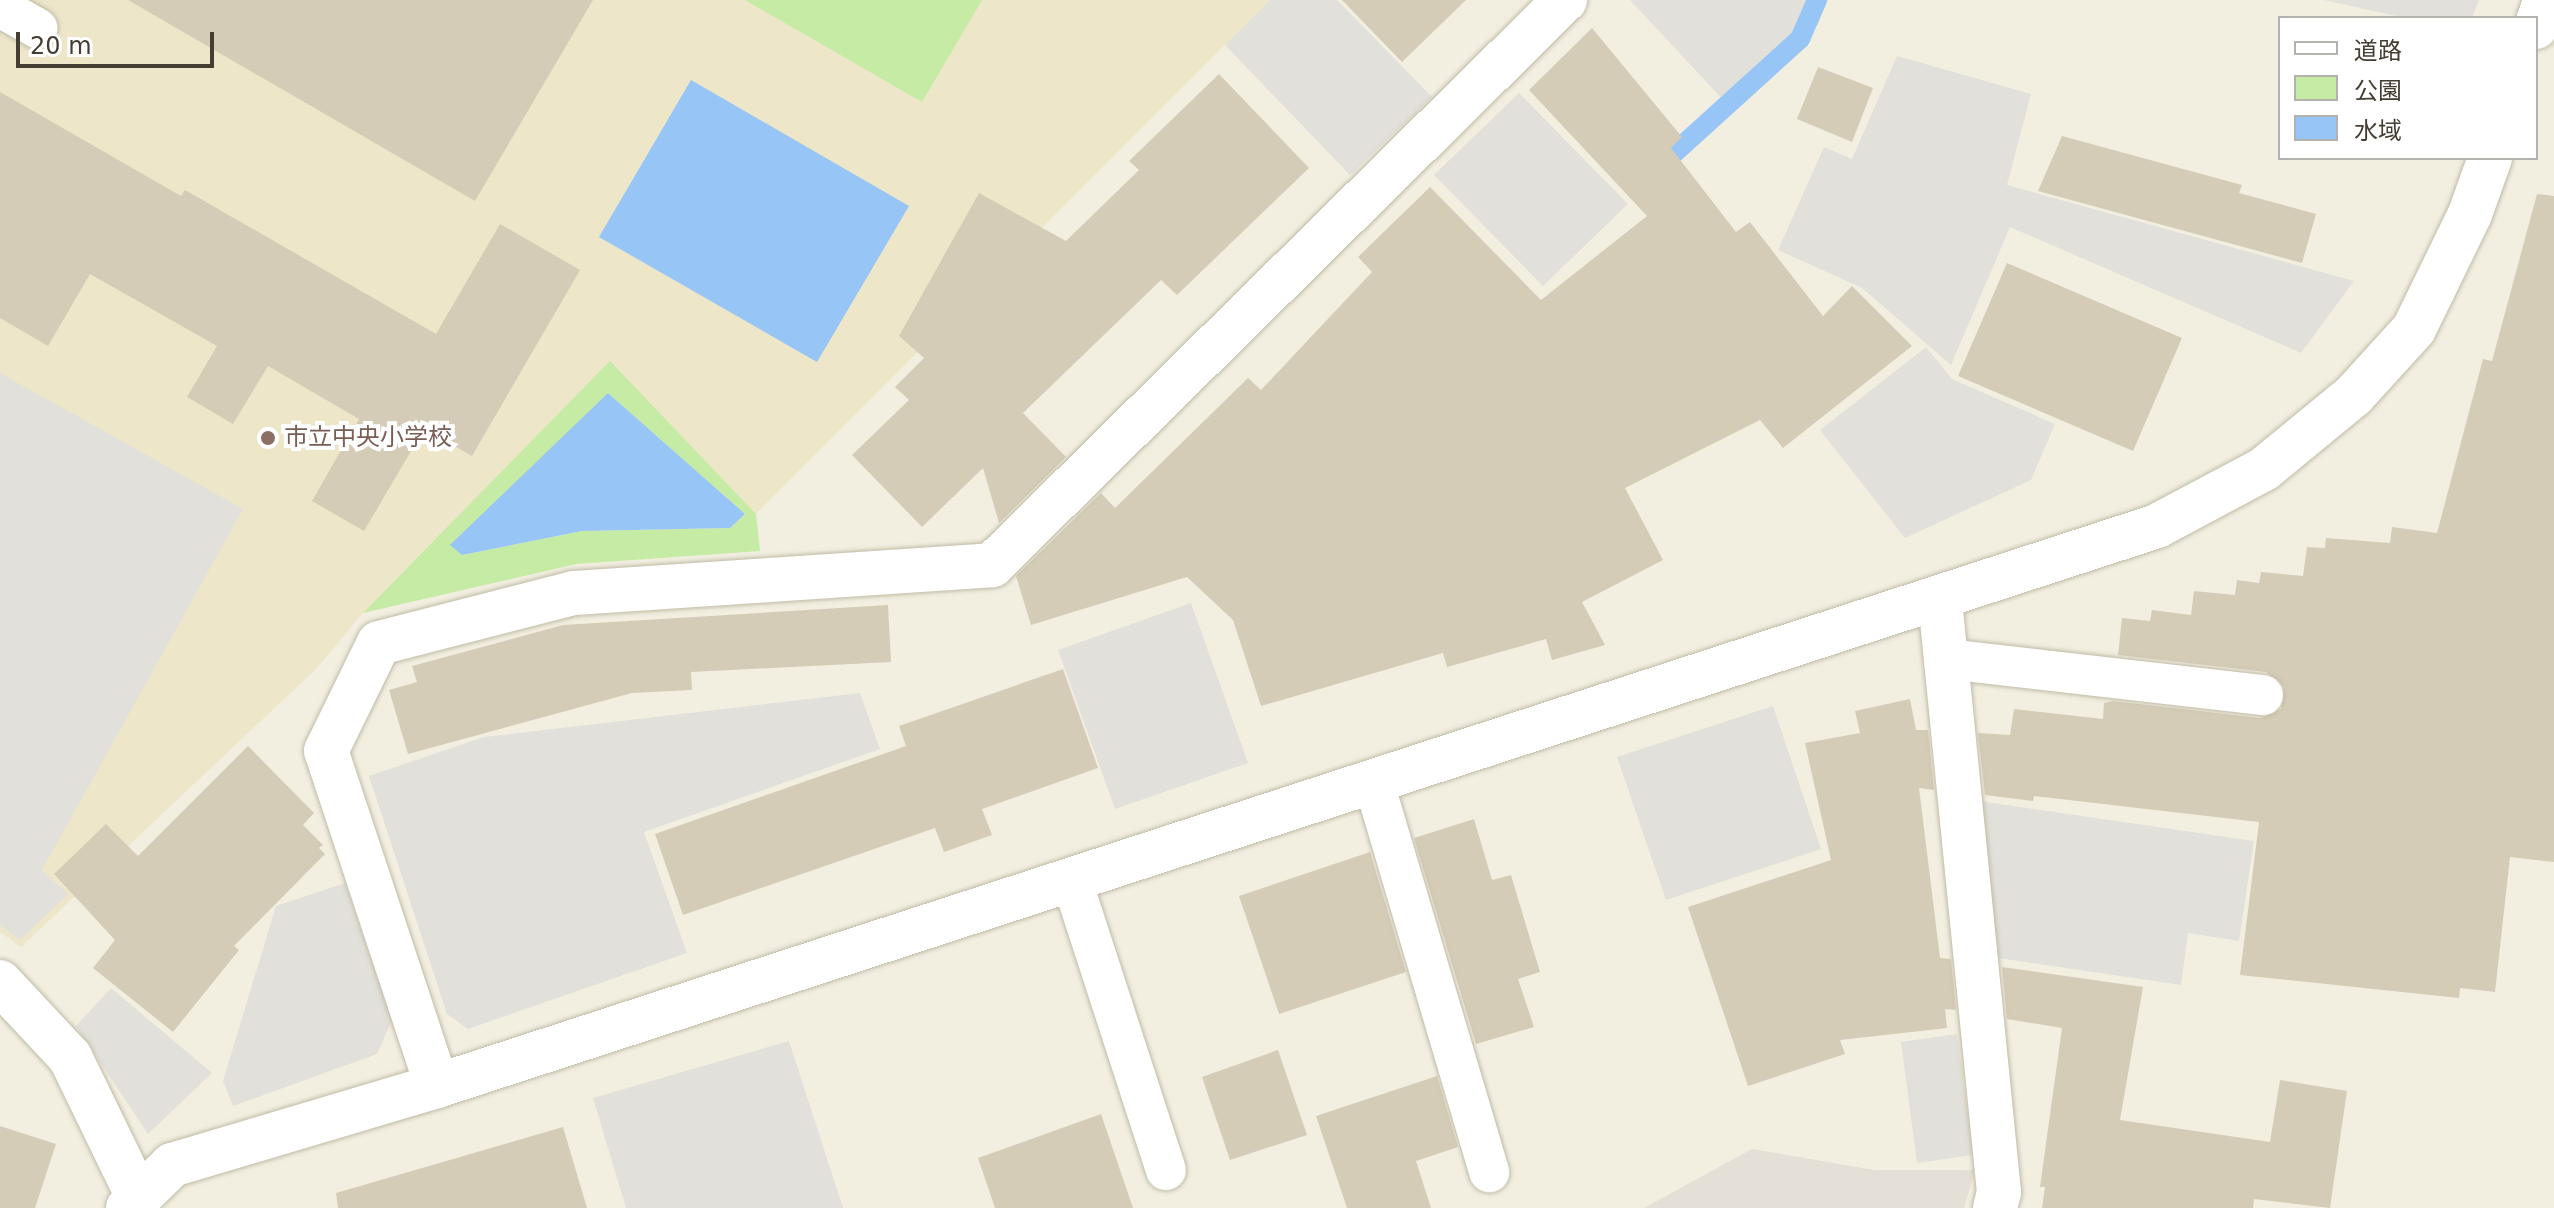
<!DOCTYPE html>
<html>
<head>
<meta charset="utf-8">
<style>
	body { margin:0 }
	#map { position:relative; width:2554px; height:1208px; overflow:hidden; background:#f2efe1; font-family:"DejaVu Sans","Noto Sans JP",sans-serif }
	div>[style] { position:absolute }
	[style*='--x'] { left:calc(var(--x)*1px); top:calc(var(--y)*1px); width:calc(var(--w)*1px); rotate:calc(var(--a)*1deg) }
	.industrial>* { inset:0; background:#e4dfd7 }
	.education>* { inset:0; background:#ede6c9 }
	.green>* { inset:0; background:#c5eba5 }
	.parking>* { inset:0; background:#e2e0da }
	.water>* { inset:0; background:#97c5f6 }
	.stream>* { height:20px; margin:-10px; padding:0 10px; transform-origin:10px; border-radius:10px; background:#97c5f6 }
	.building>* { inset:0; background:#d4ccb6 }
	.roads { filter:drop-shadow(0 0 2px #c1bba6) drop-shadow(0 0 2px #c1bba6) }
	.service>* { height:40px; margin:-20px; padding:0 20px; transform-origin:20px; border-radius:20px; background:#fff }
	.minor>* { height:44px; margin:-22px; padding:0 22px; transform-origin:22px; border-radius:22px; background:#fff }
	.tertiary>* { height:44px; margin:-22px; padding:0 22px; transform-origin:22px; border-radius:22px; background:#fff }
	.dots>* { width:22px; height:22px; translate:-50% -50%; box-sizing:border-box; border:4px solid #fff; border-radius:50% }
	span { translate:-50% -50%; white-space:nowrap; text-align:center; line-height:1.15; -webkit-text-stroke:8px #fff; paint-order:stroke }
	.education-label { font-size:24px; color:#785e54 }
	.left { translate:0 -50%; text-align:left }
	.legend { position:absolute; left:2278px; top:16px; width:260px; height:144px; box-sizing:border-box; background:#fff; border:2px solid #b4b2ad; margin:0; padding:10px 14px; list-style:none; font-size:24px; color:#443e32 }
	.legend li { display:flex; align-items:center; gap:16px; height:40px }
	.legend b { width:40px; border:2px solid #b4b2ad }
	.scale { position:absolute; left:16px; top:32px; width:198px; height:36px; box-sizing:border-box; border:4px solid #443e32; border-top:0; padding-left:10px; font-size:24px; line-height:28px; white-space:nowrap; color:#443e32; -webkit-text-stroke:6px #fff; paint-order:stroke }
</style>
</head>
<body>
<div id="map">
	<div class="industrial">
		<div style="clip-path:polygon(1752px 1149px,1875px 1170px,1975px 1170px,1964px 1208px,1644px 1208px)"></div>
	</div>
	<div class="education">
		<div style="clip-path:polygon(0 0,1270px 0,756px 514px,610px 362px,363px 613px,316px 669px,21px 947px,0 932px)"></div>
	</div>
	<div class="green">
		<div style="clip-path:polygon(745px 0,982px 0,922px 102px)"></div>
		<div style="clip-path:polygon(evenodd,610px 361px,756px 514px,760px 551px,576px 564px,363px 613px,610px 361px,608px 393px,745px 514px,730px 528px,582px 531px,462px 555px,608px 393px)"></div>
	</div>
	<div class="parking">
		<div style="clip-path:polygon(1270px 0,1337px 0,1432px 97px,1350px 175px,1225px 45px)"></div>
		<div style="clip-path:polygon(1630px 0,1810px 0,1794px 38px,1726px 103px)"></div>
		<div style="clip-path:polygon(2324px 0,2479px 0,2472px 18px,2405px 18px)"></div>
		<div style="clip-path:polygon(1897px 56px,2031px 94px,2007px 185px,2354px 281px,2301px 353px,2010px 227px,1951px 365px,1862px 288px,1778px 250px,1824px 147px,1852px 159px)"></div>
		<div style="clip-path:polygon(1519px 93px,1628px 204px,1543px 286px,1434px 175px)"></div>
		<div style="clip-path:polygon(1926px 347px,1952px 379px,2055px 424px,2031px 480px,1905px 538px,1820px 430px)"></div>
		<div style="clip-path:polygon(0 373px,243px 509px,42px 870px,68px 894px,20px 940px,0 925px)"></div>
		<div style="clip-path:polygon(1191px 603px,1248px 763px,1115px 809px,1058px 650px)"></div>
		<div style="clip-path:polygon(860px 693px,880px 749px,644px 832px,687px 953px,468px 1029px,447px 1014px,369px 776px,484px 737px)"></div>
		<div style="clip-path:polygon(1773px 706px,1821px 849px,1666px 900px,1617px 757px)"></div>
		<div style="clip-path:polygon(1979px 801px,2254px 841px,2239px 941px,2188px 933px,2181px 985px,1998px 958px)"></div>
		<div style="clip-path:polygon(345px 883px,392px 1020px,377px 1054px,233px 1106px,223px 1081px,276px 906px)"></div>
		<div style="clip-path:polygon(111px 988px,212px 1073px,148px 1134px,76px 1026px)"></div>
		<div style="clip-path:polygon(1957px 1034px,1973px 1155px,1917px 1163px,1901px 1042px)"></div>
		<div style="clip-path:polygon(789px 1041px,843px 1208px,626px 1208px,593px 1098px)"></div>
	</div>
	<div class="water">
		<div style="clip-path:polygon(691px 80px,909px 206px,817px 362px,599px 237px)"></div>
		<div style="clip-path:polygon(608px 393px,745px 514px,730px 528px,582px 531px,462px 555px,450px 545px)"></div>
	</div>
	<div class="stream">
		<div style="--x:1673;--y:154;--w:171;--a:-42.2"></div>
		<div style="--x:1800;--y:39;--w:43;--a:-66.4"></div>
	</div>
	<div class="building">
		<div style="clip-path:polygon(128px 0,593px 0,475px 201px)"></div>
		<div style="clip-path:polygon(1342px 0,1466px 0,1402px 62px)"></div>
		<div style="clip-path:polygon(1592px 28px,1682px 137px,1671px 148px,1736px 232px,1750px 222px,1823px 316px,1852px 286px,1912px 346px,1783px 448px,1760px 420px,1625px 488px,1663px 560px,1582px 602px,1605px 645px,1552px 660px,1546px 639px,1447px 667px,1443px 653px,1261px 706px,1233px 620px,1187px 577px,1031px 625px,1016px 576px,1101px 493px,1115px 508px,1248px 378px,1261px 390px,1372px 272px,1358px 257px,1430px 187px,1541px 300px,1647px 216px,1529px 90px)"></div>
		<div style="clip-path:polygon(1818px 67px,1873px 88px,1852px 142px,1797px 119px)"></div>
		<div style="clip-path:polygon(1219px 74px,1309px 168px,1177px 295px,1161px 280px,1023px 413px,1066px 457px,999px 523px,983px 468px,922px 527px,852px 455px,909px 400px,895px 387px,924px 358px,899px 336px,979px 193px,1066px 241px,1139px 170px,1129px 161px)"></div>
		<div style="clip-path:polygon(0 92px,181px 196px,185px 190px,436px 334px,500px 224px,580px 270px,472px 456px,424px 429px,364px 531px,312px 501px,359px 419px,268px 366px,233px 424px,187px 397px,217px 346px,90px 274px,48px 346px,0 318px)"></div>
		<div style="clip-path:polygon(2062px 136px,2242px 185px,2239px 193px,2316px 214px,2302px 263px,2038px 191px)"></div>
		<div style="clip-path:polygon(2537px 194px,2554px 196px,2554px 862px,2510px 857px,2495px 992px,2460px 988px,2459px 998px,2240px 975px,2259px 822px,2034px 796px,2033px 801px,1985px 795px,1978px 733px,2010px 735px,2014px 709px,2103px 719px,2104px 703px,2113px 701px,2260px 718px,2281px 709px,2284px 687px,2266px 672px,2118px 655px,2122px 618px,2150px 621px,2152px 610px,2191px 615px,2194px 591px,2235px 595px,2237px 580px,2259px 583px,2261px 572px,2303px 576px,2307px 547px,2325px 548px,2326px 538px,2390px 543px,2392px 527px,2437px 533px,2483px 359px,2492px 361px)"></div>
		<div style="clip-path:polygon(2007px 263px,2182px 338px,2133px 451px,1958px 376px)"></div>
		<div style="clip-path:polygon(888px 605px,891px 662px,691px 672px,692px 690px,632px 693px,408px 754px,389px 690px,417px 682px,412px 666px,563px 625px)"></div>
		<div style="clip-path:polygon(1063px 669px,1098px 768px,982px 809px,992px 835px,944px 852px,935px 828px,683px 915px,655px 834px,906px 746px,899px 726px)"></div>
		<div style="clip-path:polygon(1910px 699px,1916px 730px,1928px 730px,1934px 790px,1919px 788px,1940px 958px,1951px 959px,1956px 1010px,1945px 1009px,1947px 1028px,1840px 1040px,1845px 1054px,1748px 1086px,1688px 907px,1831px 860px,1805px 743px,1860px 733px,1855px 711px)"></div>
		<div style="clip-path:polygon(248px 746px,314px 813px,303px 825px,323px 845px,319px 848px,325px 854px,234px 946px,239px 950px,173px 1032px,93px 968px,115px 940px,54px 874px,106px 824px,138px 856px)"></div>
		<div style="clip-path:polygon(1474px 819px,1492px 880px,1511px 875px,1540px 972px,1518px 979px,1534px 1027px,1476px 1044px,1414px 838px)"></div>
		<div style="clip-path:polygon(1370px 852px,1406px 972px,1279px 1014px,1239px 896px)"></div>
		<div style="clip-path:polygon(2002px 967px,2143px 987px,2120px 1120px,2270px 1142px,2280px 1080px,2347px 1091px,2330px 1208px,2254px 1199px,2253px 1208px,2042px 1208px,2045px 1187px,2040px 1187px,2062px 1028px,2007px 1019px)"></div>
		<div style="clip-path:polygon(1278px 1050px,1307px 1135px,1230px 1160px,1202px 1077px)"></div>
		<div style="clip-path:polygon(1437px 1076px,1458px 1147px,1416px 1161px,1431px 1208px,1347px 1208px,1316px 1116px)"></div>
		<div style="clip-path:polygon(1101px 1114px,1133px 1208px,995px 1208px,978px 1158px)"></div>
		<div style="clip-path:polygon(0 1126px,56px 1144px,35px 1208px,0 1208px)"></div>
		<div style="clip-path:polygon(563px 1127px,587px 1208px,338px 1208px,336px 1193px)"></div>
	</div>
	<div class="roads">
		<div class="service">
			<div style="--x:0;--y:7;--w:43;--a:29.6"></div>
			<div style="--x:1946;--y:659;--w:319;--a:6.5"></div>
			<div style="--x:1374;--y:783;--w:406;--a:73.5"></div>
			<div style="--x:1072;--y:881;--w:304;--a:72"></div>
		</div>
		<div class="minor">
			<div style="--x:1940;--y:600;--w:595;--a:84.31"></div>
			<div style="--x:1999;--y:1192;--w:16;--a:104"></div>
			<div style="--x:0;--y:982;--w:103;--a:47"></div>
			<div style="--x:70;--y:1057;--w:153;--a:64.1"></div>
			<div style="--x:437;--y:1086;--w:353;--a:-108.3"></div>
			<div style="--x:326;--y:751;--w:120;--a:-63.9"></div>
			<div style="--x:379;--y:643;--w:201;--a:-14.4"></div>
			<div style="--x:574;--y:593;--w:419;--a:-3.8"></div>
			<div style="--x:992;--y:565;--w:805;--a:-44.6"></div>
		</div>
		<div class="tertiary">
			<div style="--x:2536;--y:27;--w:29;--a:-70"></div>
			<div style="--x:128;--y:1208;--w:62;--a:-44.3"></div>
			<div style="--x:172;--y:1165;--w:277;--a:-16.6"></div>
			<div style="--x:437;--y:1086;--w:1809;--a:-18.03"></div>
			<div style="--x:2157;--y:526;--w:121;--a:-28"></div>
			<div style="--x:2264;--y:469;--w:117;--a:-39.4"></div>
			<div style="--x:2354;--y:395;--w:89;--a:-47.7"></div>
			<div style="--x:2414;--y:329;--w:128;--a:-64"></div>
			<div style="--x:2470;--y:214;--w:59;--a:-70.3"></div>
		</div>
	</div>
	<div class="dots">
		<div style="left:268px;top:438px;background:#8d6e63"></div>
	</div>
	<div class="education-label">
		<span class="left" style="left:284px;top:438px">市立中央小学校</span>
	</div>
	<ul class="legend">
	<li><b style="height:10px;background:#fff"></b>道路</li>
	<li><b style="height:22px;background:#c5eba5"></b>公園</li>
	<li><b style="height:22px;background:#97c5f6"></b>水域</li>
	</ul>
	<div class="scale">20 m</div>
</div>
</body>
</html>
